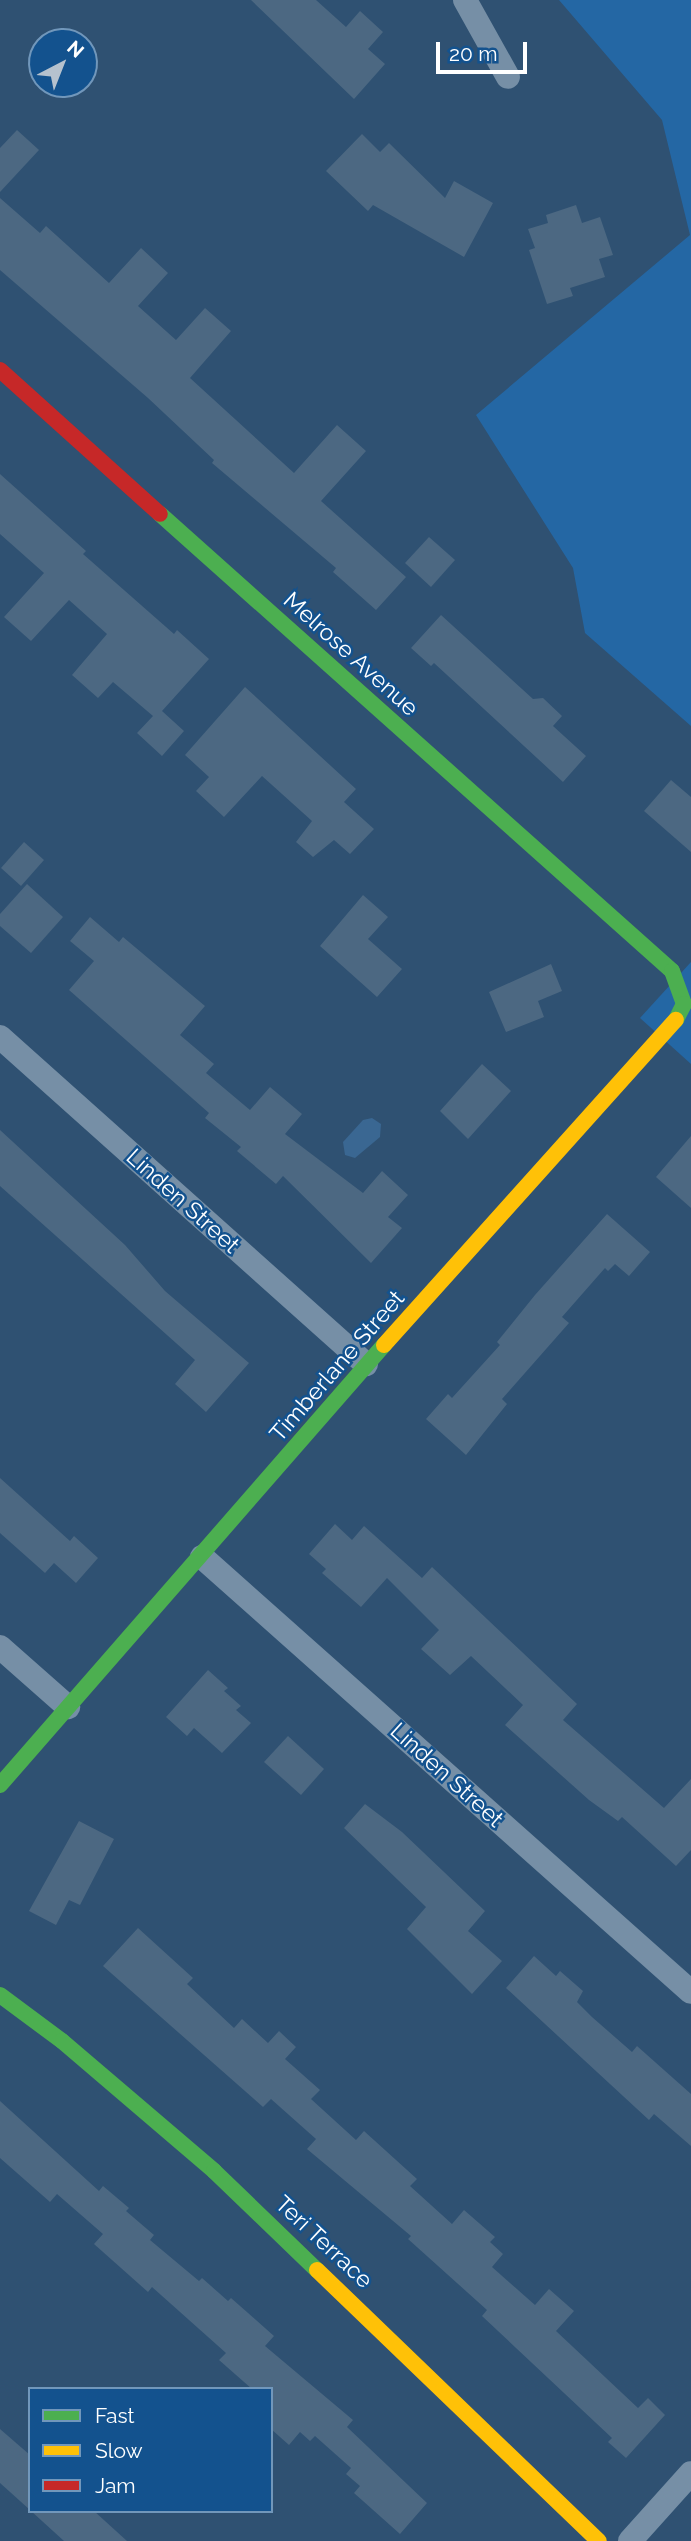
<!DOCTYPE html>
<html>
<head>
<meta charset="utf-8">
<style>
	body { margin:0 }
	#map { position:relative; width:691px; height:2541px; overflow:hidden; background:#2f5172; font-family:Raleway,sans-serif }
	div>[style] { position:absolute }
	[style*='--x'] { left:calc(var(--x)*1px); top:calc(var(--y)*1px); width:calc(var(--w)*1px); rotate:calc(var(--a)*1deg) }
	.green>* { inset:0; background:#2467a4 }
	.water>* { inset:0; background:#3a6792 }
	.building>* { inset:0; background:#4c6882 }
	.street>* { height:24px; margin:-12px; padding:0 12px; transform-origin:12px; border-radius:12px; background:#768fa6 }
	.fast>* { height:16px; margin:-8px; padding:0 8px; transform-origin:8px; border-radius:8px; background:#4caf50 }
	.slow>* { height:16px; margin:-8px; padding:0 8px; transform-origin:8px; border-radius:8px; background:#ffc107 }
	.jam>* { height:16px; margin:-8px; padding:0 8px; transform-origin:8px; border-radius:8px; background:#c62828 }
	span { translate:-50% -50%; white-space:nowrap; text-align:center; line-height:1.15; -webkit-text-stroke:5px #13528e; paint-order:stroke }
	.street-label { font-size:23px; color:#fff }
	.legend { position:absolute; left:28px; top:2387px; width:245px; height:126px; box-sizing:border-box; background:#13528e; border:2px solid #7197bb; margin:0; padding:9px 12px; list-style:none; font-size:21px; color:#fff }
	.legend li { display:flex; align-items:center; gap:14px; height:35px }
	.legend b { width:35px; border:2px solid #7197bb }
	.north { position:absolute; left:28px; top:28px; width:70px; height:70px; box-sizing:border-box; background:#13528e; border:2px solid #7197bb; border-radius:50%; rotate:42deg; font-size:19px; font-weight:700; line-height:28px; text-align:center; color:#fff }
	.north::after { content:''; display:block; margin:auto; width:24px; height:32px; background:#b6c2ce; clip-path:polygon(50% 0,100% 100%,50% 72%,0 100%) }
	.scale { position:absolute; left:436px; top:42px; width:91px; height:32px; box-sizing:border-box; border:4px solid #fff; border-top:0; padding-left:9px; font-size:21px; line-height:24px; white-space:nowrap; color:#fff; -webkit-text-stroke:5px #13528e; paint-order:stroke }
</style>
</head>
<body>
<div id="map">
	<div class="green">
		<div style="clip-path:polygon(559px 0,691px 0,691px 726px,585px 633px,573px 568px,476px 415px,690px 235px,662px 120px)"></div>
		<div style="clip-path:polygon(691px 962px,691px 1064px,640px 1018px)"></div>
	</div>
	<div class="water">
		<div style="clip-path:polygon(372px 1118px,381px 1124px,380px 1137px,355px 1158px,345px 1155px,343px 1142px,363px 1120px)"></div>
	</div>
	<div class="building">
		<div style="clip-path:polygon(251px 0,316px 0,346px 27px,360px 11px,383px 32px,368px 49px,385px 64px,354px 99px)"></div>
		<div style="clip-path:polygon(17px 130px,39px 150px,0 192px,0 148px)"></div>
		<div style="clip-path:polygon(362px 134px,380px 152px,389px 143px,445px 198px,454px 181px,493px 203px,464px 257px,373px 205px,368px 211px,326px 171px)"></div>
		<div style="clip-path:polygon(0 198px,40px 233px,46px 226px,109px 283px,141px 248px,168px 273px,138px 306px,176px 340px,205px 308px,231px 331px,190px 378px,294px 473px,337px 425px,366px 451px,321px 501px,406px 577px,376px 610px,333px 572px,336px 568px,212px 463px,214px 460px,148px 398px,0 270px)"></div>
		<div style="clip-path:polygon(576px 205px,582px 223px,600px 217px,613px 255px,599px 259px,605px 277px,570px 288px,573px 296px,547px 304px,529px 250px,535px 248px,528px 229px,548px 223px,546px 215px)"></div>
		<div style="clip-path:polygon(0 474px,86px 551px,83px 554px,174px 634px,177px 630px,209px 659px,162px 711px,184px 731px,162px 756px,137px 733px,153px 716px,113px 682px,98px 698px,72px 675px,107px 634px,69px 600px,31px 641px,4px 617px,44px 573px,0 534px)"></div>
		<div style="clip-path:polygon(429px 537px,455px 560px,431px 587px,405px 563px)"></div>
		<div style="clip-path:polygon(441px 615px,533px 699px,543px 698px,562px 716px,553px 726px,586px 756px,563px 782px,434px 663px,431px 666px,411px 648px)"></div>
		<div style="clip-path:polygon(245px 687px,356px 789px,344px 802px,374px 829px,350px 854px,334px 840px,313px 857px,296px 842px,312px 821px,262px 776px,224px 817px,196px 791px,209px 777px,185px 755px)"></div>
		<div style="clip-path:polygon(671px 780px,691px 797px,691px 852px,644px 811px)"></div>
		<div style="clip-path:polygon(24px 842px,44px 860px,21px 886px,1px 868px)"></div>
		<div style="clip-path:polygon(27px 884px,63px 917px,31px 953px,0 926px,0 914px)"></div>
		<div style="clip-path:polygon(363px 895px,388px 917px,368px 939px,402px 969px,377px 997px,320px 946px)"></div>
		<div style="clip-path:polygon(90px 917px,119px 942px,123px 937px,205px 1006px,180px 1035px,214px 1064px,206px 1073px,250px 1110px,270px 1087px,302px 1114px,285px 1134px,363px 1193px,382px 1171px,408px 1195px,388px 1217px,402px 1228px,371px 1263px,283px 1176px,276px 1184px,237px 1151px,241px 1147px,205px 1118px,209px 1113px,69px 990px,94px 961px,70px 941px)"></div>
		<div style="clip-path:polygon(551px 964px,562px 991px,538px 1001px,544px 1017px,506px 1032px,489px 992px)"></div>
		<div style="clip-path:polygon(482px 1064px,511px 1091px,468px 1139px,440px 1111px)"></div>
		<div style="clip-path:polygon(0 1130px,125px 1245px,165px 1291px,249px 1363px,206px 1412px,175px 1384px,195px 1360px,0 1186px)"></div>
		<div style="clip-path:polygon(691px 1136px,691px 1208px,656px 1177px)"></div>
		<div style="clip-path:polygon(607px 1214px,650px 1252px,629px 1276px,615px 1264px,608px 1271px,605px 1268px,562px 1317px,569px 1323px,502px 1399px,507px 1404px,466px 1455px,426px 1419px,448px 1394px,452px 1398px,500px 1345px,497px 1342px,535px 1295px)"></div>
		<div style="clip-path:polygon(0 1478px,70px 1541px,74px 1536px,98px 1558px,76px 1583px,54px 1563px,45px 1573px,0 1533px)"></div>
		<div style="clip-path:polygon(335px 1524px,352px 1540px,364px 1526px,422px 1578px,432px 1567px,577px 1704px,563px 1720px,664px 1808px,691px 1779px,691px 1850px,676px 1866px,622px 1817px,618px 1821px,589px 1800px,505px 1725px,523px 1705px,471px 1656px,450px 1675px,421px 1649px,439px 1630px,387px 1578px,361px 1607px,322px 1573px,326px 1569px,309px 1554px)"></div>
		<div style="clip-path:polygon(208px 1670px,228px 1688px,224px 1691px,241px 1706px,236px 1710px,251px 1723px,222px 1753px,194px 1728px,187px 1736px,166px 1717px)"></div>
		<div style="clip-path:polygon(288px 1736px,324px 1769px,301px 1795px,264px 1762px)"></div>
		<div style="clip-path:polygon(365px 1804px,402px 1832px,485px 1911px,468px 1931px,502px 1961px,472px 1994px,407px 1929px,426px 1907px,344px 1828px)"></div>
		<div style="clip-path:polygon(79px 1821px,114px 1839px,80px 1905px,69px 1900px,56px 1925px,29px 1911px)"></div>
		<div style="clip-path:polygon(138px 1928px,193px 1978px,187px 1984px,234px 2028px,242px 2019px,268px 2043px,279px 2031px,296px 2047px,285px 2059px,320px 2090px,311px 2099px,356px 2140px,364px 2131px,417px 2179px,410px 2186px,452px 2224px,464px 2210px,495px 2237px,490px 2242px,503px 2254px,492px 2267px,535px 2305px,549px 2289px,574px 2311px,556px 2331px,638px 2408px,648px 2398px,665px 2415px,626px 2458px,608px 2442px,612px 2438px,482px 2316px,487px 2310px,408px 2239px,411px 2236px,307px 2149px,316px 2139px,271px 2099px,263px 2107px,103px 1966px)"></div>
		<div style="clip-path:polygon(534px 1956px,556px 1976px,560px 1971px,583px 1991px,577px 2002px,592px 2017px,632px 2052px,637px 2046px,691px 2094px,691px 2146px,654px 2114px,649px 2120px,506px 1988px)"></div>
		<div style="clip-path:polygon(0 2101px,99px 2191px,103px 2186px,129px 2208px,126px 2211px,154px 2235px,150px 2240px,199px 2281px,202px 2278px,228px 2301px,231px 2298px,274px 2336px,265px 2346px,353px 2420px,347px 2427px,427px 2503px,400px 2534px,354px 2493px,360px 2486px,346px 2474px,351px 2468px,315px 2436px,310px 2441px,300px 2432px,289px 2445px,271px 2429px,271px 2389px,252px 2389px,219px 2360px,226px 2353px,152px 2287px,148px 2292px,94px 2244px,103px 2234px,57px 2194px,50px 2202px,0 2158px)"></div>
		<div style="clip-path:polygon(0 2429px,30px 2455px,30px 2510px,0 2483px)"></div>
		<div style="clip-path:polygon(31px 2511px,94px 2511px,127px 2541px,64px 2541px)"></div>
	</div>
	<div class="street">
		<div style="--x:465;--y:0;--w:88;--a:60.8"></div>
		<div style="--x:0;--y:1037;--w:491;--a:41.8"></div>
		<div style="--x:202;--y:1557;--w:654;--a:41.66"></div>
		<div style="--x:0;--y:1647;--w:91;--a:41.4"></div>
		<div style="--x:630;--y:2541;--w:91;--a:-48.1"></div>
	</div>
	<div class="fast">
		<div style="--x:160;--y:514;--w:686;--a:41.75"></div>
		<div style="--x:672;--y:971;--w:35;--a:70"></div>
		<div style="--x:684;--y:1004;--w:18;--a:117"></div>
		<div style="--x:0;--y:1785;--w:584;--a:-48.89"></div>
		<div style="--x:0;--y:1995;--w:77;--a:36.6"></div>
		<div style="--x:62;--y:2041;--w:200;--a:40.5"></div>
		<div style="--x:214;--y:2171;--w:143;--a:43.9"></div>
	</div>
	<div class="slow">
		<div style="--x:384;--y:1345;--w:437;--a:-48.1"></div>
		<div style="--x:317;--y:2270;--w:391;--a:43.9"></div>
	</div>
	<div class="jam">
		<div style="--x:0;--y:370;--w:215;--a:42"></div>
	</div>
	<div class="street-label">
		<span style="left:351px;top:654px;rotate:42deg">Melrose Avenue</span>
		<span style="left:183px;top:1201px;rotate:42deg">Linden Street</span>
		<span style="left:337px;top:1366px;rotate:-49deg">Timberlane Street</span>
		<span style="left:447px;top:1775px;rotate:42deg">Linden Street</span>
		<span style="left:324px;top:2242px;rotate:43deg">Teri Terrace</span>
	</div>
	<ul class="legend">
	<li><b style="height:9px;background:#4caf50"></b>Fast</li>
	<li><b style="height:9px;background:#ffc107"></b>Slow</li>
	<li><b style="height:9px;background:#c62828"></b>Jam</li>
	</ul>
	<div class="north">N</div>
	<div class="scale">20 m</div>
</div>
</body>
</html>
